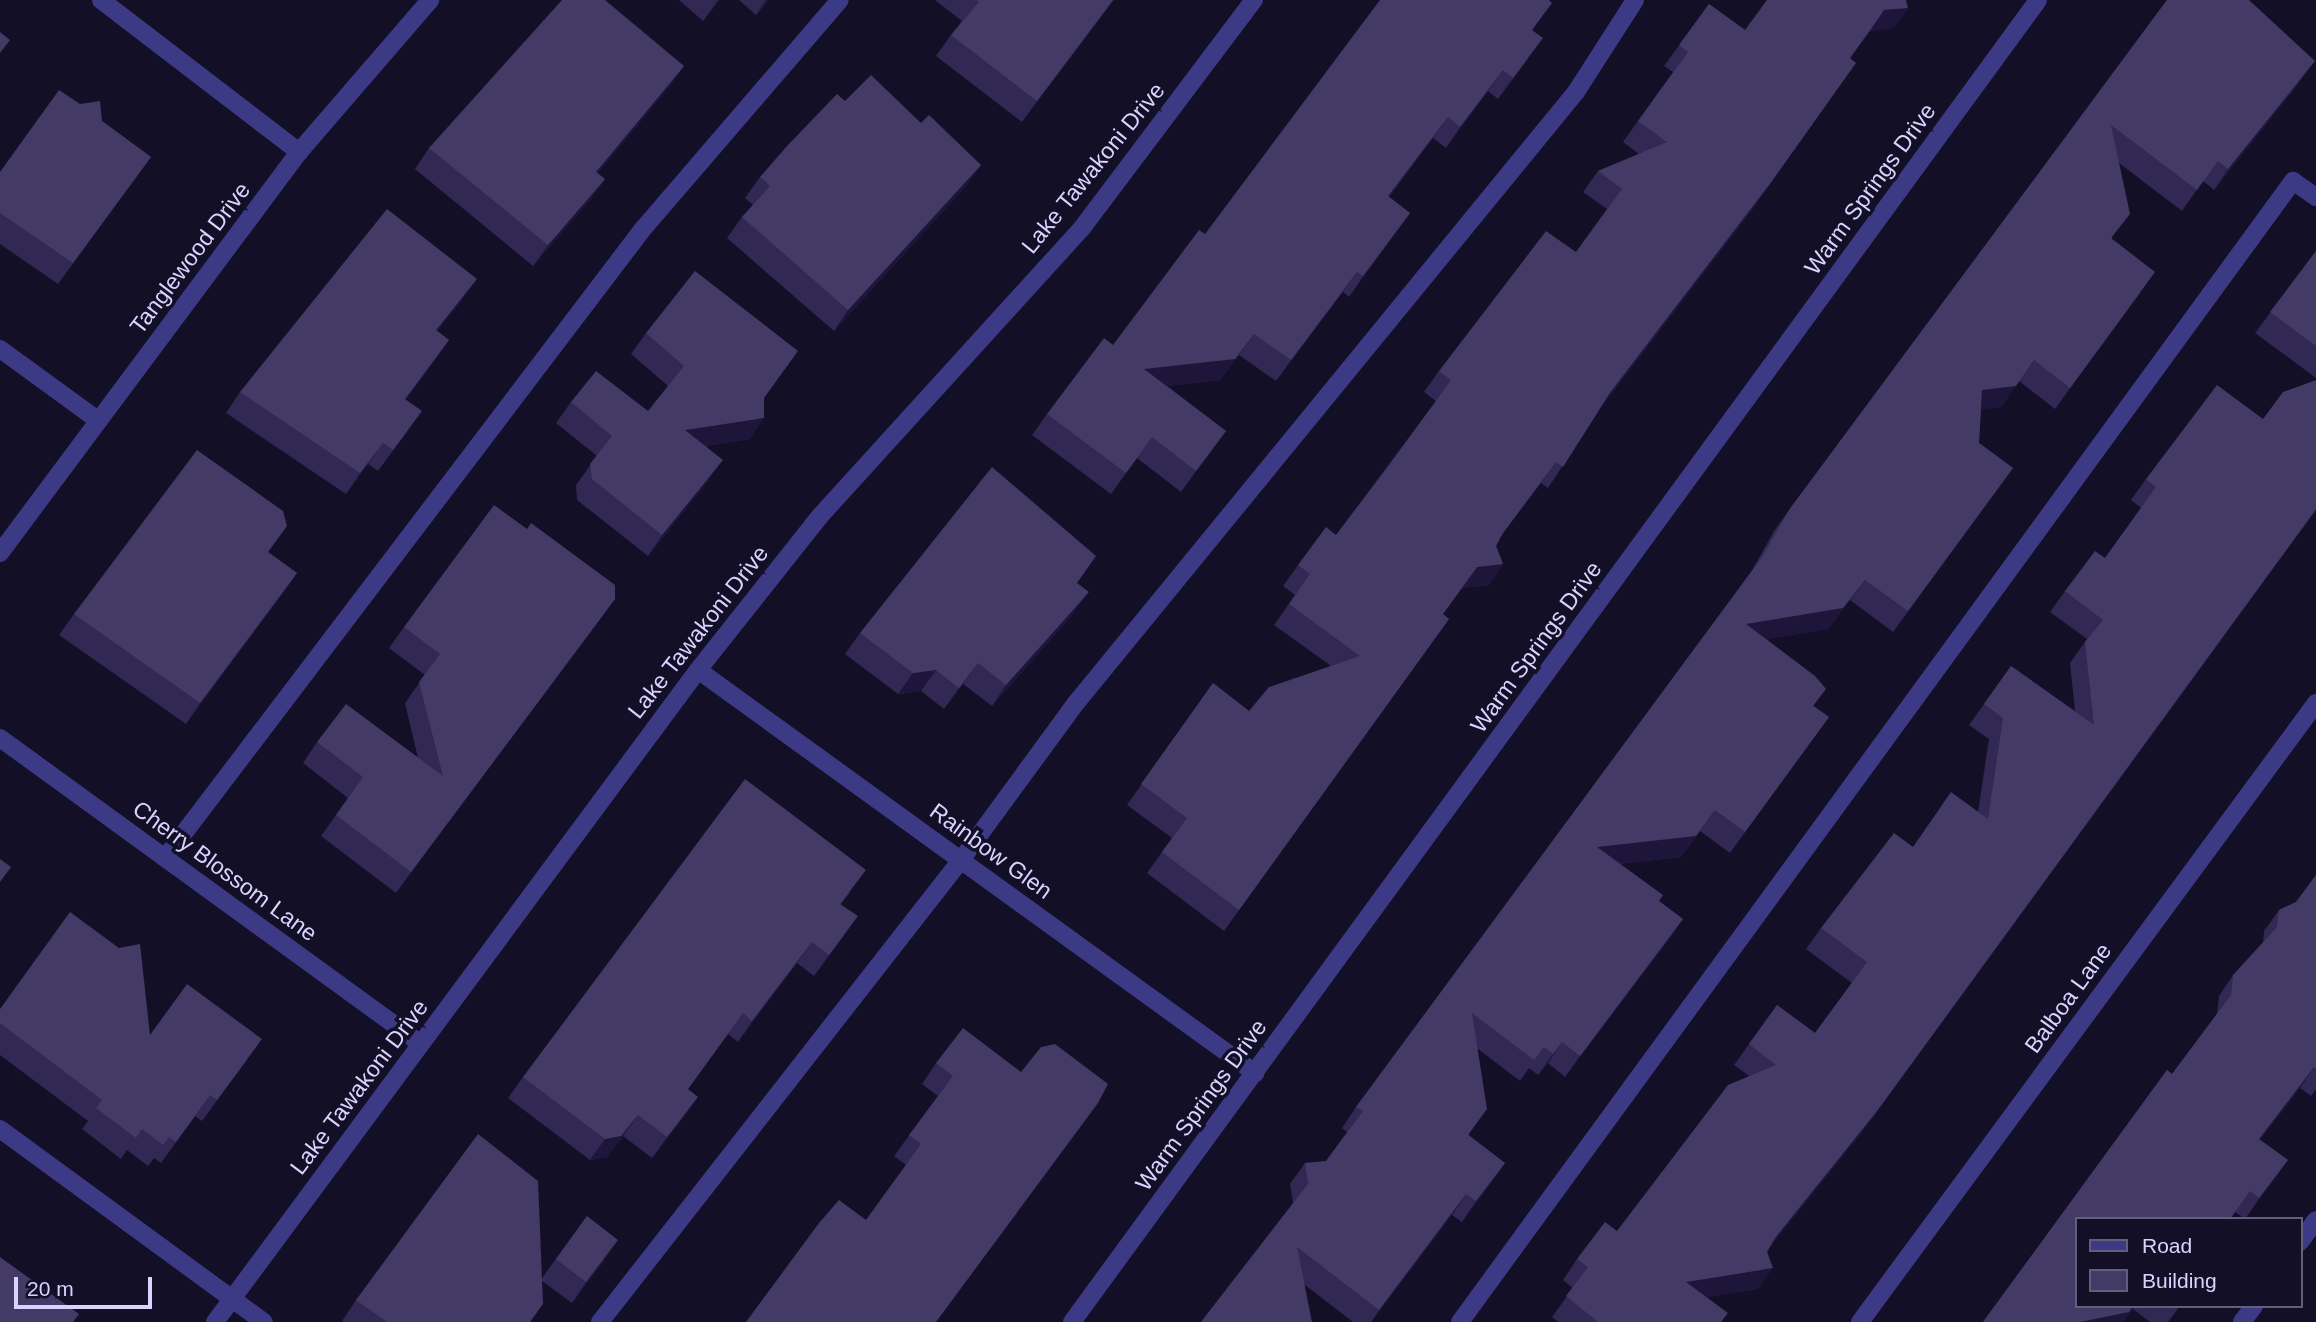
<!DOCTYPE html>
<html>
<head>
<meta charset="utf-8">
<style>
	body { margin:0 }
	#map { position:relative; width:2316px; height:1322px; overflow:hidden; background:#130f26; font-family:Helvetica,sans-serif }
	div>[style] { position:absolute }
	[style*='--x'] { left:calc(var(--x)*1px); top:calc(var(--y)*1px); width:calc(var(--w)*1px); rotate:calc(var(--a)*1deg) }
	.service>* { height:18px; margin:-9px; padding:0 9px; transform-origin:9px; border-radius:9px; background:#3d3a85 }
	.minor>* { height:18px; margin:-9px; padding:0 9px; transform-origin:9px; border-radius:9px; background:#3d3a85 }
	.wall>* { inset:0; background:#312854 }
	.shaded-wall>* { inset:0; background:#1d163a }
	.building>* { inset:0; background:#433a66 }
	span { translate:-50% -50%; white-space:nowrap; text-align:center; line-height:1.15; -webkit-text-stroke:7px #130f26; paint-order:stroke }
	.street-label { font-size:23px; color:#d9d4ff }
	.legend { position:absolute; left:2075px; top:1217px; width:228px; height:91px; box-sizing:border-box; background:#130f26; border:2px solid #625e7d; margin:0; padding:9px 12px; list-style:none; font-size:21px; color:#d9d4ff }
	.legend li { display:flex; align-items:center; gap:14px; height:35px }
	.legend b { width:35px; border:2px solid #625e7d }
	.scale { position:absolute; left:14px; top:1277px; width:138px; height:32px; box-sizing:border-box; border:4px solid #d9d4ff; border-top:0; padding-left:9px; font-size:21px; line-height:24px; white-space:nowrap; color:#d9d4ff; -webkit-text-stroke:5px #130f26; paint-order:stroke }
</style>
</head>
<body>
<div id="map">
	<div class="service">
		<div style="--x:0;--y:349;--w:122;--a:36"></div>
		<div style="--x:165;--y:858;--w:789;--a:-52.78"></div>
		<div style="--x:642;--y:230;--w:303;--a:-49.3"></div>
		<div style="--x:0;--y:1129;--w:327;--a:36.2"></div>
		<div style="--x:2300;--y:1242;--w:27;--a:-54"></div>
		<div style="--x:600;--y:1322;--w:586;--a:-52"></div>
		<div style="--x:961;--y:860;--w:195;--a:-53.8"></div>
		<div style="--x:1076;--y:703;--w:790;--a:-50.71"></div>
		<div style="--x:1576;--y:92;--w:109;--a:-57.3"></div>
		<div style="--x:1460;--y:1322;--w:1413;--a:-53.87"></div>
		<div style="--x:2293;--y:181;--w:28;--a:35"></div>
		<div style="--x:2242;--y:1322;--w:20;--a:-53"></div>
	</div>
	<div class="minor">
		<div style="--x:101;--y:0;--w:250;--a:37.5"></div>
		<div style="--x:0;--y:553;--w:500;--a:-53.29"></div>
		<div style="--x:299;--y:152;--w:201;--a:-49.2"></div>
		<div style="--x:698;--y:670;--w:688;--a:35.89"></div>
		<div style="--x:0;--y:738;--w:520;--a:36.01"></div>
		<div style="--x:215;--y:1322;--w:811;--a:-53.47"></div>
		<div style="--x:698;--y:670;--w:196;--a:-51.6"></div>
		<div style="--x:820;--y:516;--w:389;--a:-47.7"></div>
		<div style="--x:1082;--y:228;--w:286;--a:-53"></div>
		<div style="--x:1072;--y:1322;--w:1637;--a:-53.84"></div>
		<div style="--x:1860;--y:1322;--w:769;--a:-53.62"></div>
	</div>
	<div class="wall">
		<div style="clip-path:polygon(679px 0,720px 0,703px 21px)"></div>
		<div style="clip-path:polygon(739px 0,769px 0,756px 15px)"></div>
		<div style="clip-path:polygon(935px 0,1114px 0,1022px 122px,936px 56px,951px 35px,962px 21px)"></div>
		<div style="clip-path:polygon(2167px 0,2300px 82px,2214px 190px,2203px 181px,2182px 211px,2119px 163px,2112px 239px,2140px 293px,2055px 409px,2019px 381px,2001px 407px,1981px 409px,1979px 443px,2013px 468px,1893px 632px,1850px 600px,1828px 629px,1767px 639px,1814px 706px,1829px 717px,1730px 853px,1700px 831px,1681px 857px,1620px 864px,1659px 901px,1683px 919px,1565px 1077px,1548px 1063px,1538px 1075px,1529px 1068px,1520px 1081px,1478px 1049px,1469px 1135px,1505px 1163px,1462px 1222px,1452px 1215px,1371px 1322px,1353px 1322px,1305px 1285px,1201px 1322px,1293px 1203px,1290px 1184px,1305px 1163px,1326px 1161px,1347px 1132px,1342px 1128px,1356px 1107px,1750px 574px,1774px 531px,1789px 510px)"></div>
		<div style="clip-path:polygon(1709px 4px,1745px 30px,1908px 8px,1893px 28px,1870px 31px,1850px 58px,1755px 206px,1602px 406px,1548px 488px,1541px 483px,1500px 537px,1496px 546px,1503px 564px,1489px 585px,1462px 588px,1443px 614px,1449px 619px,1224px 931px,1147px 873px,1172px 838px,1127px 805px,1213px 683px,1249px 711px,1331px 666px,1274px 625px,1295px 595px,1283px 586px,1298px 565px,1336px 535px,1436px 401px,1424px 392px,1439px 371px,1576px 252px,1607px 209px,1583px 192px,1598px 171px,1639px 154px,1623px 142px,1673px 72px,1664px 66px)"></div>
		<div style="clip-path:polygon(1532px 31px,1528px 59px,1498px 99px,1488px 91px,1446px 148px,1433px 138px,1389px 197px,1410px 213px,1349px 297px,1343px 292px,1276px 381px,1239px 355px,1220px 380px,1167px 386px,1226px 431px,1181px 492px,1137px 458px,1111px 494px,1032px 435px,1047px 414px,1113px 345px,1205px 234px)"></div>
		<div style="clip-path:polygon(684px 66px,669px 87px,598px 173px,605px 179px,590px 200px,533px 266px,415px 169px,429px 148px)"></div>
		<div style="clip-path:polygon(845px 101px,921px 123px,981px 165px,966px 186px,834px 331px,727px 238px,742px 217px,753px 205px,745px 198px,760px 177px)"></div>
		<div style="clip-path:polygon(102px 121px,151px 157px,58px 284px,0 244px,0 172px)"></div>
		<div style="clip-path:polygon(2316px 251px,2316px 378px,2255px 333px)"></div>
		<div style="clip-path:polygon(462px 300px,437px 331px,449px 340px,406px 399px,407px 432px,378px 471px,368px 464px,346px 494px,226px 413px,240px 392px)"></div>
		<div style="clip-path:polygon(646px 333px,764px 399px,750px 439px,705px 446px,708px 481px,648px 556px,577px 500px,576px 485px,597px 456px,556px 423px,571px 402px,648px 411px,668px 386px,631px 354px)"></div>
		<div style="clip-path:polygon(2146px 479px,2316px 510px,1862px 1132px,1769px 1248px,1767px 1252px,1758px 1289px,1707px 1297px,1721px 1322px,1558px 1322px,1552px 1317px,1573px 1288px,1563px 1280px,1577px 1259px,1617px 1231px,1749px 1076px,1734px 1065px,1777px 1005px,1815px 1033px,1852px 983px,1806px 949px,1821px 928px,1913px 847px,1978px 812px,1989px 739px,1969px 725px,2011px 666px,2075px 711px,2070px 663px,2087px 639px,2050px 612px,2065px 591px,2105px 558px,2141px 508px,2131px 500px)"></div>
		<div style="clip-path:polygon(268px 552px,297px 573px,186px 724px,59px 635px,74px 614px)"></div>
		<div style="clip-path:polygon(1077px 583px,1074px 613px,992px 706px,963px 684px,944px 709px,921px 691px,898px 694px,845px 654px,860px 633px)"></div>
		<div style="clip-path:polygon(615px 599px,396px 893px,321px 836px,348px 798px,303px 763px,317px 742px,418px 758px,405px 703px,425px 675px,389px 648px,404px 627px)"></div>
		<div style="clip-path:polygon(2316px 875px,2316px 1089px,2311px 1096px,2300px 1088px,2260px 1140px,2288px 1160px,2245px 1219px,2235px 1212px,2230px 1219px,2076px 1219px,2076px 1306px,2180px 1306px,2168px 1322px,2150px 1322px,2133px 1309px,2123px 1322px,1983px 1322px,2167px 1070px,2172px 1074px,2217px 1014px,2219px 996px,2233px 975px,2263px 943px,2264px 931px,2279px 910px,2296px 902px)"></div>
		<div style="clip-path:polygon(851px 891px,841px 904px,843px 937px,814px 976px,797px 963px,738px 1042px,728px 1034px,688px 1089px,683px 1118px,652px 1158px,623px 1136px,607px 1157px,590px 1160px,508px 1098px,523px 1077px)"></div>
		<div style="clip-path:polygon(0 1009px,150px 1035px,247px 1060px,202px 1121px,195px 1116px,161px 1163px,154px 1158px,148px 1166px,127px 1150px,121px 1159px,82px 1129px,88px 1121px,0 1055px)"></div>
		<div style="clip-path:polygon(936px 1063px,1083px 1124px,866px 1220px,906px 1165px,894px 1156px,938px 1096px,922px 1084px)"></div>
		<div style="clip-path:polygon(587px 1216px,604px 1261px,572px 1303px,542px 1281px,531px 1322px,344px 1322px,342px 1321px,356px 1300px,542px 1278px)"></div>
	</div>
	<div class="shaded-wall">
		<div style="clip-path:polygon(718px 0,720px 0,703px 21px)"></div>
		<div style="clip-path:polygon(766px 0,769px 0,756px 15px)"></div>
		<div style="clip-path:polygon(1113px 0,1114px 0,1022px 122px,1037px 101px)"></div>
		<div style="clip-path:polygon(1908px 8px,1893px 28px,1870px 31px,1884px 10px)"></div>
		<div style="clip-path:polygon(1543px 38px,1528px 59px,1498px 99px,1513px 78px)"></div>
		<div style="clip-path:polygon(2315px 61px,2300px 82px,2214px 190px,2228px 169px)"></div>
		<div style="clip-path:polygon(1856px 63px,1755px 206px,1595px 415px,1609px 394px)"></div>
		<div style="clip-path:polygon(684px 66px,669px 87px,582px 193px,596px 172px)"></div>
		<div style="clip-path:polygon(1503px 70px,1488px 91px,1446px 148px,1460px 127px)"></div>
		<div style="clip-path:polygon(1448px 117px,1433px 138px,1373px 217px,1388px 196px)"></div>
		<div style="clip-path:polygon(981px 165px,966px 186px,834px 331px,848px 310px)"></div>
		<div style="clip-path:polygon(605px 179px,590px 200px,533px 266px,548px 245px)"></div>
		<div style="clip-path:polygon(1410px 213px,1395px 234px,1349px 297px,1363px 276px)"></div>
		<div style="clip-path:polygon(1357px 272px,1343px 292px,1276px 381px,1291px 360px)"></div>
		<div style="clip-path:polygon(477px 279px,462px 300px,421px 351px,436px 330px)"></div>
		<div style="clip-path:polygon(1254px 334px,1220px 380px,1130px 390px,1144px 369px)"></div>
		<div style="clip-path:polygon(449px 340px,435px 361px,391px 420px,405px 399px)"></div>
		<div style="clip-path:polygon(2034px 360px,2001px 407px,1968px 411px,1982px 390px)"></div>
		<div style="clip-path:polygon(422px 411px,407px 432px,378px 471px,393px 450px)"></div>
		<div style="clip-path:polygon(764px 418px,750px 439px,671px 451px,685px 430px)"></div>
		<div style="clip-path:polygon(1226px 431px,1211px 452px,1181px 492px,1196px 471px)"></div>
		<div style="clip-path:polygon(383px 443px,368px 464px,346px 494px,360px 473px)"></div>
		<div style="clip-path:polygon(723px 460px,708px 481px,648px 556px,662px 535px)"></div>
		<div style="clip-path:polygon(1556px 462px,1541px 483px,1488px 554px,1503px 533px)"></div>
		<div style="clip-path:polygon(2316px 510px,1862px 1132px,1760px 1259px,1775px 1238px)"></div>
		<div style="clip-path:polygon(1503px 564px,1489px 585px,1462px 588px,1477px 567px)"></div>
		<div style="clip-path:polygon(297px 573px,283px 594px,186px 724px,200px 703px)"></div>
		<div style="clip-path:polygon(1865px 580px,1828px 629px,1732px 645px,1746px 624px)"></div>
		<div style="clip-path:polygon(1089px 592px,1074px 613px,992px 706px,1006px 685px)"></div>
		<div style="clip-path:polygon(615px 599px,600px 620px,396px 893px,411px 872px)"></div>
		<div style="clip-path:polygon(978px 663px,963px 684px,944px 709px,959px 688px)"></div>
		<div style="clip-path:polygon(936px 670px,921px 691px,898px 694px,913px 673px)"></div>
		<div style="clip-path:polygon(1715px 810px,1681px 857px,1582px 868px,1597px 847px)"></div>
		<div style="clip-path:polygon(858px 916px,843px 937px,814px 976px,829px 955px)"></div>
		<div style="clip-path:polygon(1683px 919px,1669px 940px,1565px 1077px,1580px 1056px)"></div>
		<div style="clip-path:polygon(812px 942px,797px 963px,738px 1042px,752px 1021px)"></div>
		<div style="clip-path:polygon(262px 1039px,247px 1060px,202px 1121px,217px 1100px)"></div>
		<div style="clip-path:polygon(1562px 1042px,1548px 1063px,1538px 1075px,1553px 1054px)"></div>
		<div style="clip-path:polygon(2314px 1067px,2300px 1088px,2245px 1160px,2259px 1139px)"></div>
		<div style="clip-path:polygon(698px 1097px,683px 1118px,652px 1158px,667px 1137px)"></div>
		<div style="clip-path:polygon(1098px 1103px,1083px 1124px,936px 1322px)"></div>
		<div style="clip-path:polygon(638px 1115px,623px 1136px,607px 1157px,590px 1160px,605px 1139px)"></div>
		<div style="clip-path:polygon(2288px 1160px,2273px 1181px,2245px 1219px,2259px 1198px)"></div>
		<div style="clip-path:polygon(1505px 1163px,1491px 1184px,1462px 1222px,1476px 1201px)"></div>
		<div style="clip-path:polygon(1466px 1194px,1452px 1215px,1371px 1322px,1379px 1310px)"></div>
		<div style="clip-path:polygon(618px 1240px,604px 1261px,572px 1303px,586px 1282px)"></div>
		<div style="clip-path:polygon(1773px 1268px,1758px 1289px,1672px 1303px,1686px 1282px)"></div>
		<div style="clip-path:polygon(2133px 1306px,2135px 1306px,2123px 1322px,2080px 1322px)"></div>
	</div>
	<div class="building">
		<div style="clip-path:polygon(562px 0,605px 0,684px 66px,596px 172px,605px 179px,548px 245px,429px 148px)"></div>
		<div style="clip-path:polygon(977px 0,1113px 0,1037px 101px,951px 35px,979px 2px)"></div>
		<div style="clip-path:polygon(1380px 0,1549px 0,1552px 3px,1532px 30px,1543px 38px,1513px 78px,1503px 70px,1460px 127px,1448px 117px,1388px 196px,1410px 213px,1363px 276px,1357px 272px,1291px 360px,1254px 334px,1235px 359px,1144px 369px,1226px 431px,1196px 471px,1152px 437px,1126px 473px,1047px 414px,1104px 338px,1113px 345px,1199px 230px,1205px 234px)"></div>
		<div style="clip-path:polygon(1767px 0,1906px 0,1908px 8px,1884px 10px,1850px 58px,1856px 63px,1769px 185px,1609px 394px,1563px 467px,1556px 462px,1503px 533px,1496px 546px,1503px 564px,1477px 567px,1443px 614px,1449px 619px,1239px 910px,1162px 852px,1187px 818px,1141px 784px,1213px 683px,1249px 711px,1269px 687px,1360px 656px,1289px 604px,1310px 574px,1298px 565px,1326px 527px,1336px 535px,1388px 467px,1451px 380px,1439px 371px,1546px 231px,1576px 252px,1622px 189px,1598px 171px,1667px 142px,1638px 121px,1688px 52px,1679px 45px,1709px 4px,1745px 30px)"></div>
		<div style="clip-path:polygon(2167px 0,2249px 0,2315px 61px,2228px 169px,2218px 161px,2197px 190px,2111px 125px,2130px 214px,2111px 238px,2155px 272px,2070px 388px,2034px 360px,2016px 386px,1982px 390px,1979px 443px,2013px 468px,1908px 611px,1865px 580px,1843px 608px,1746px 624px,1815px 676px,1826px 689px,1813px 706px,1829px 717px,1745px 832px,1715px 810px,1696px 836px,1597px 847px,1663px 895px,1659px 901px,1683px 919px,1580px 1056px,1562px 1042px,1553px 1054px,1544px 1047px,1534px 1060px,1472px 1013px,1487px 1109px,1468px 1135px,1505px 1163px,1476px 1201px,1466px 1194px,1379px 1310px,1297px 1247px,1312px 1322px,1201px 1322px,1308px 1184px,1305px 1163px,1326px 1161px,1363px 1111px,1356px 1107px,1762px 557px,1789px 510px)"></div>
		<div style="clip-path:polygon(0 32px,10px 40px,0 53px)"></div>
		<div style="clip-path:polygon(871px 75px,921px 123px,929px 115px,981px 165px,848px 310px,742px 217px,770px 186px,760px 177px,787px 146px,837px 94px,845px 101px)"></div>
		<div style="clip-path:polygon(59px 90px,80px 104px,100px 101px,102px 121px,151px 157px,73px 263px,0 213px,0 172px)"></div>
		<div style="clip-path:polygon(387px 209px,477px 279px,436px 330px,449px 340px,405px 399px,422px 411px,393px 450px,383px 443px,360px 473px,240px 392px)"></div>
		<div style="clip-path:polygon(2316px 251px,2316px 346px,2270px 312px)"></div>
		<div style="clip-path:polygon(695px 271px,798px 351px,764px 398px,764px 418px,685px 430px,723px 460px,662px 535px,592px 479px,590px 464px,612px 436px,571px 402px,596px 371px,648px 411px,684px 366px,646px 333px)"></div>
		<div style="clip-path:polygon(2316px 380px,2316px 509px,1877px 1111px,1775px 1238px,1767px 1252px,1773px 1268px,1686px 1282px,1728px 1313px,1721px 1322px,1598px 1322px,1566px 1296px,1588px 1267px,1577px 1259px,1605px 1222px,1617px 1231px,1728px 1085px,1776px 1065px,1749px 1044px,1777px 1005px,1815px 1033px,1867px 962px,1821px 928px,1894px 833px,1913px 847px,1951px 792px,1988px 819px,2003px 718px,1984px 704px,2011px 666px,2094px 725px,2085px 642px,2103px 620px,2065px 591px,2095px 551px,2105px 558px,2156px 487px,2146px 479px,2217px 385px,2263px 419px,2283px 392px)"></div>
		<div style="clip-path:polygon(197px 450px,283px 511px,287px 526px,268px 552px,297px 573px,200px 703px,74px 614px)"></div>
		<div style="clip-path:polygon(992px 467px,1096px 556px,1077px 583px,1089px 592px,1006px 685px,978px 663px,959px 688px,936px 670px,913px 673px,860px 633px)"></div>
		<div style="clip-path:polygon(494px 505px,527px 529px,531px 523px,615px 585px,615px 599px,411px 872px,336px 815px,363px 777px,317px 742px,346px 704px,443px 776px,419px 682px,440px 654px,404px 627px)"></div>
		<div style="clip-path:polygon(745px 779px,866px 870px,840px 904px,858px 916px,829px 955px,812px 942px,752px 1021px,743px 1013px,688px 1089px,698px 1097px,667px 1137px,638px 1115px,621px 1136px,605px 1139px,523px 1077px)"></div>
		<div style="clip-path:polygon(0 859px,11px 867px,0 882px)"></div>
		<div style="clip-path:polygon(2316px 875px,2316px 1068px,2314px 1067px,2259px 1139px,2288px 1160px,2259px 1198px,2250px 1191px,2230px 1219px,2076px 1219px,2076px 1306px,2133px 1306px,2129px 1312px,2080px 1322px,1983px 1322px,2167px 1070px,2172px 1074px,2231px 995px,2233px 975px,2277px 927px,2279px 910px,2296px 902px)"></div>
		<div style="clip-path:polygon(70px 912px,119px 948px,140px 944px,150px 1035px,187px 984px,262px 1039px,217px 1100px,210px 1095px,176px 1142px,169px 1137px,163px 1145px,142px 1129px,136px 1138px,96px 1108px,102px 1100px,0 1023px,0 1009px)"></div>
		<div style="clip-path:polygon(963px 1028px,1021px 1072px,1041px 1047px,1055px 1044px,1108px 1084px,1098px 1103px,936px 1322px,746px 1322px,819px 1223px,839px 1200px,866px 1220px,921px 1144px,909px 1135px,953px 1076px,936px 1063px)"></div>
		<div style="clip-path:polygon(478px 1134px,538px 1181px,543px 1304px,530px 1322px,387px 1322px,356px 1300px)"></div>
		<div style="clip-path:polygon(587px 1216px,618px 1240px,586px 1282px,556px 1259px)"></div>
		<div style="clip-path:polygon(0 1257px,79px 1314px,73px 1322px,0 1322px)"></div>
	</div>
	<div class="street-label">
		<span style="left:1093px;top:168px;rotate:-51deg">Lake Tawakoni Drive</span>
		<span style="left:1870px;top:189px;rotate:-54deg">Warm Springs Drive</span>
		<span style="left:190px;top:258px;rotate:-53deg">Tanglewood Drive</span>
		<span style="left:698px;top:632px;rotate:-52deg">Lake Tawakoni Drive</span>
		<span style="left:1536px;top:647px;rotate:-54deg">Warm Springs Drive</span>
		<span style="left:991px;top:851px;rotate:36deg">Rainbow Glen</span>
		<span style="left:225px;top:871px;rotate:36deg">Cherry Blossom Lane</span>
		<span style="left:2068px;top:998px;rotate:-54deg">Balboa Lane</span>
		<span style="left:359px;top:1087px;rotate:-53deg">Lake Tawakoni Drive</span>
		<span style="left:1201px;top:1105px;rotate:-54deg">Warm Springs Drive</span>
	</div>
	<ul class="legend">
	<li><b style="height:9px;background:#3d3a85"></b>Road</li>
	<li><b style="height:19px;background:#433a66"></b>Building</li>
	</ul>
	<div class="scale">20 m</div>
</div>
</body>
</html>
